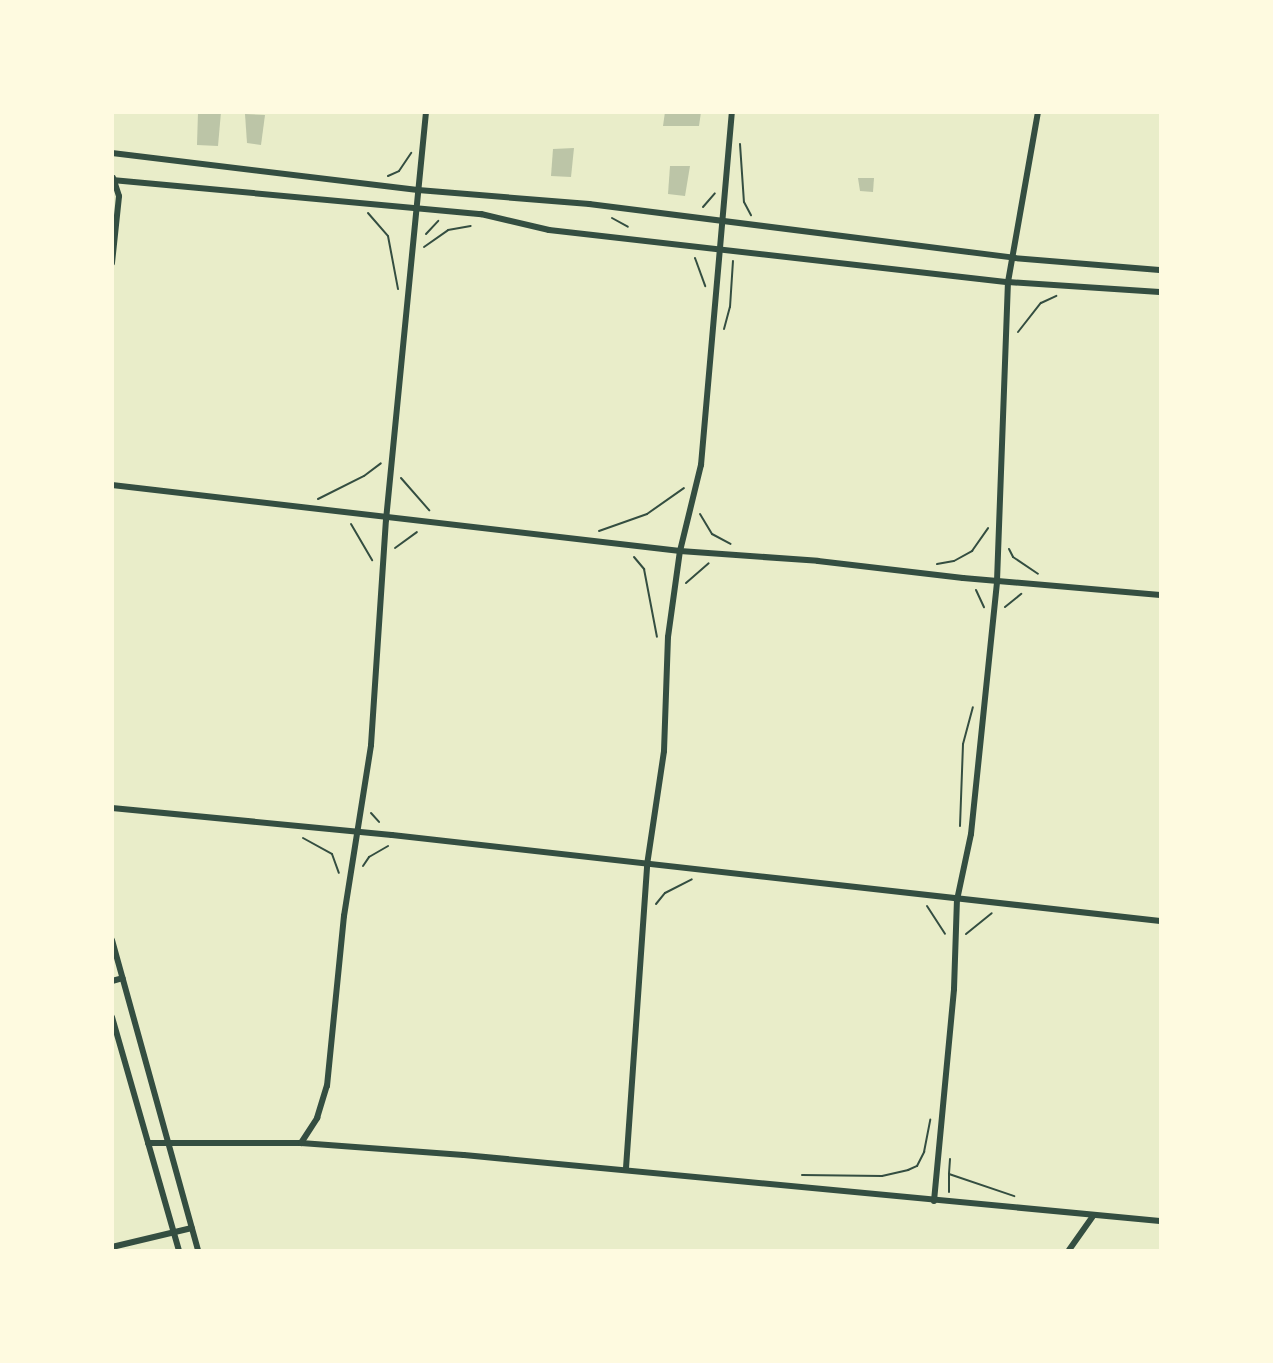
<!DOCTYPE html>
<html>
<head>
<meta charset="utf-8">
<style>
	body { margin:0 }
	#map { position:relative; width:1273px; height:1363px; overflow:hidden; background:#e9edc9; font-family:"Roboto Serif",serif }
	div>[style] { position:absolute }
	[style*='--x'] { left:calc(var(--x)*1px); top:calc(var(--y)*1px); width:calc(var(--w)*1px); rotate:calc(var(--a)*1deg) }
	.building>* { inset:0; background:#bcc5a7 }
	.path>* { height:2px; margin:-1px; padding:0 1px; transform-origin:1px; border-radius:1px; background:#344e41 }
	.minor>* { height:6px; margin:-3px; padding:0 3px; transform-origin:3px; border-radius:3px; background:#344e41 }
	span { translate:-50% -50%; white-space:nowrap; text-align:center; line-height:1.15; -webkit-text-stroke:6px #fefae0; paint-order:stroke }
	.frame { position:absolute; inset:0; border:114px solid #fefae0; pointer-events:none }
</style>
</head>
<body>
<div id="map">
	<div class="building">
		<div style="clip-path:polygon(198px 112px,221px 112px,218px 146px,197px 145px)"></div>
		<div style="clip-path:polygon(665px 112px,701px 112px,699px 126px,663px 126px)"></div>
		<div style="clip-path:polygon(245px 114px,265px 115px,261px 145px,247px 143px)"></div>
		<div style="clip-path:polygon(574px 148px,571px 177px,551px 176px,553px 149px)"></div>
		<div style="clip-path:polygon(670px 166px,690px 166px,685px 196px,668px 194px)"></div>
		<div style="clip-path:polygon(858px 178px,874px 178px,873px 192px,860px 191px)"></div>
	</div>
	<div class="path">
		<div style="--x:740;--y:144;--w:58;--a:86.1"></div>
		<div style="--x:744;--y:202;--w:15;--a:62"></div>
		<div style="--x:388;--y:176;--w:12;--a:-24"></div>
		<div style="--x:399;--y:171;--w:22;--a:-56"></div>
		<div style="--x:703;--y:207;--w:18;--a:-49"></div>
		<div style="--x:368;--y:213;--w:30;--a:49"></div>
		<div style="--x:388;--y:236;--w:54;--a:79.3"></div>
		<div style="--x:612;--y:218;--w:18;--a:29"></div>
		<div style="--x:426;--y:234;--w:18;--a:-47"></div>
		<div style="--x:424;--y:247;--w:29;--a:-35"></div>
		<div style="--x:448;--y:230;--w:23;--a:-10"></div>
		<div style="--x:695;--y:258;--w:30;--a:70"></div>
		<div style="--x:724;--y:329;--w:23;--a:-75"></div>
		<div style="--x:730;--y:307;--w:46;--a:-86.3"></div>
		<div style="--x:1018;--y:332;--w:37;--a:-52"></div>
		<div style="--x:1041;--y:303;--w:17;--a:-25"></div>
		<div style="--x:401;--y:478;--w:43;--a:48.8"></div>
		<div style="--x:318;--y:499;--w:51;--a:-26.6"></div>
		<div style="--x:364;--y:476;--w:21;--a:-37"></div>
		<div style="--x:700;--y:514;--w:23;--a:59"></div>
		<div style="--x:712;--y:534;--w:21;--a:28"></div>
		<div style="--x:351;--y:524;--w:42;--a:59.7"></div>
		<div style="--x:599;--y:531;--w:51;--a:-19.5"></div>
		<div style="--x:647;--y:514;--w:45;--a:-35.1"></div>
		<div style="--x:395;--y:548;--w:27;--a:-36"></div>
		<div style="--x:1009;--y:549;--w:9;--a:63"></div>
		<div style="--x:1013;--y:557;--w:30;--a:34"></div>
		<div style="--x:634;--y:557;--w:16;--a:50"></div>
		<div style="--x:644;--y:569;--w:69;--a:79.2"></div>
		<div style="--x:937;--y:564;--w:17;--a:-10"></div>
		<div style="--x:954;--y:561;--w:21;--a:-29"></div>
		<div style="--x:972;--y:551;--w:28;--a:-55"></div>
		<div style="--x:686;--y:583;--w:30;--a:-41"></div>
		<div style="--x:976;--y:590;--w:19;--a:65"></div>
		<div style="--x:1005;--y:607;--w:21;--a:-39"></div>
		<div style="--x:371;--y:813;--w:12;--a:48"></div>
		<div style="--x:960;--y:826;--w:82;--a:-87.9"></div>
		<div style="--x:963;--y:744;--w:38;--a:-75"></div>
		<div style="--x:303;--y:838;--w:33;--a:29"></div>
		<div style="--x:332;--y:854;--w:20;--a:70"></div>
		<div style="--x:363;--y:866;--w:11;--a:-56"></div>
		<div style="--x:369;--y:857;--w:22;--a:-30"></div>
		<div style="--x:656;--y:904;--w:14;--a:-51"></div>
		<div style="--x:665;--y:893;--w:30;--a:-27"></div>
		<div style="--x:927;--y:906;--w:33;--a:57"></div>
		<div style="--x:966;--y:934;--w:33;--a:-39"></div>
		<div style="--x:950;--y:1159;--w:15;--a:94"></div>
		<div style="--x:949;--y:1174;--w:69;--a:18.7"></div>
		<div style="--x:949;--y:1174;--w:18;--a:90"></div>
		<div style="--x:802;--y:1175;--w:80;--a:0.7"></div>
		<div style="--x:882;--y:1176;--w:27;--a:-13"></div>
		<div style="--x:908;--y:1170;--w:10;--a:-24"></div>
		<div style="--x:917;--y:1166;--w:16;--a:-63"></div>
		<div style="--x:924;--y:1152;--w:33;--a:-79"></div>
	</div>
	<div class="minor">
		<div style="--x:112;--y:153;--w:308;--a:6.9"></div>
		<div style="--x:418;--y:190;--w:172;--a:4.7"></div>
		<div style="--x:589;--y:204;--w:428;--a:7.2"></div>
		<div style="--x:1014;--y:258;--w:146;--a:4.7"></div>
		<div style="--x:112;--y:180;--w:371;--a:5.3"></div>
		<div style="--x:481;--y:214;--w:70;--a:13.2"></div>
		<div style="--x:549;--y:230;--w:462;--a:6.5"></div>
		<div style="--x:1008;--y:282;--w:152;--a:3.8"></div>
		<div style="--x:112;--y:263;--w:67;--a:-84"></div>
		<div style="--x:119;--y:196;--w:19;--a:-108"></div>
		<div style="--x:112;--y:485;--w:572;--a:6.63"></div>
		<div style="--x:680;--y:551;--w:138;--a:4.1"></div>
		<div style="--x:818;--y:561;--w:146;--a:6.7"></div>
		<div style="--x:963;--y:578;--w:198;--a:4.9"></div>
		<div style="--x:112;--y:808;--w:281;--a:5.5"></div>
		<div style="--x:392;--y:835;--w:773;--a:6.39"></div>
		<div style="--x:112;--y:940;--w:322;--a:74.5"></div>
		<div style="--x:112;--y:981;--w:11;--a:-15"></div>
		<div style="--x:112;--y:1017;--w:242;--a:74"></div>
		<div style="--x:148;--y:1143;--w:153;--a:0"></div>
		<div style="--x:301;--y:1143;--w:163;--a:4.2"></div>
		<div style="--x:464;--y:1155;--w:699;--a:5.42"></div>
		<div style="--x:301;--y:1143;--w:30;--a:-57"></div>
		<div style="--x:317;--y:1118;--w:34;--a:-73"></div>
		<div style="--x:327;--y:1086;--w:171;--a:-84.3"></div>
		<div style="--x:344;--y:916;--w:173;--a:-81"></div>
		<div style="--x:371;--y:745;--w:225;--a:-86.2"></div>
		<div style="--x:386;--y:520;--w:410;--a:-84.4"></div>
		<div style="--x:626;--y:1168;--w:304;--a:-86"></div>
		<div style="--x:647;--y:865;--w:115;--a:-81.5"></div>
		<div style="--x:664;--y:751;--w:114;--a:-88"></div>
		<div style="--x:668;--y:637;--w:87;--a:-82.1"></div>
		<div style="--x:680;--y:551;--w:89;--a:-76.3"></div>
		<div style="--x:701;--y:465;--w:354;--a:-85"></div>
		<div style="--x:934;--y:1201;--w:213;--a:-84.6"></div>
		<div style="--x:954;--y:989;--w:89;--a:-88.1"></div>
		<div style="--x:957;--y:900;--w:67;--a:-78"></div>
		<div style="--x:971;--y:834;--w:254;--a:-84.1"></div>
		<div style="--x:997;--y:581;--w:299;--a:-87.9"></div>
		<div style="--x:1008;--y:282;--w:173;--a:-80"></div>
		<div style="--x:112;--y:1247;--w:82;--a:-13.4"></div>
		<div style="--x:1069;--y:1250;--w:42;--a:-54.8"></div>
	</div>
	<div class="frame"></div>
</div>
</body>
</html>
